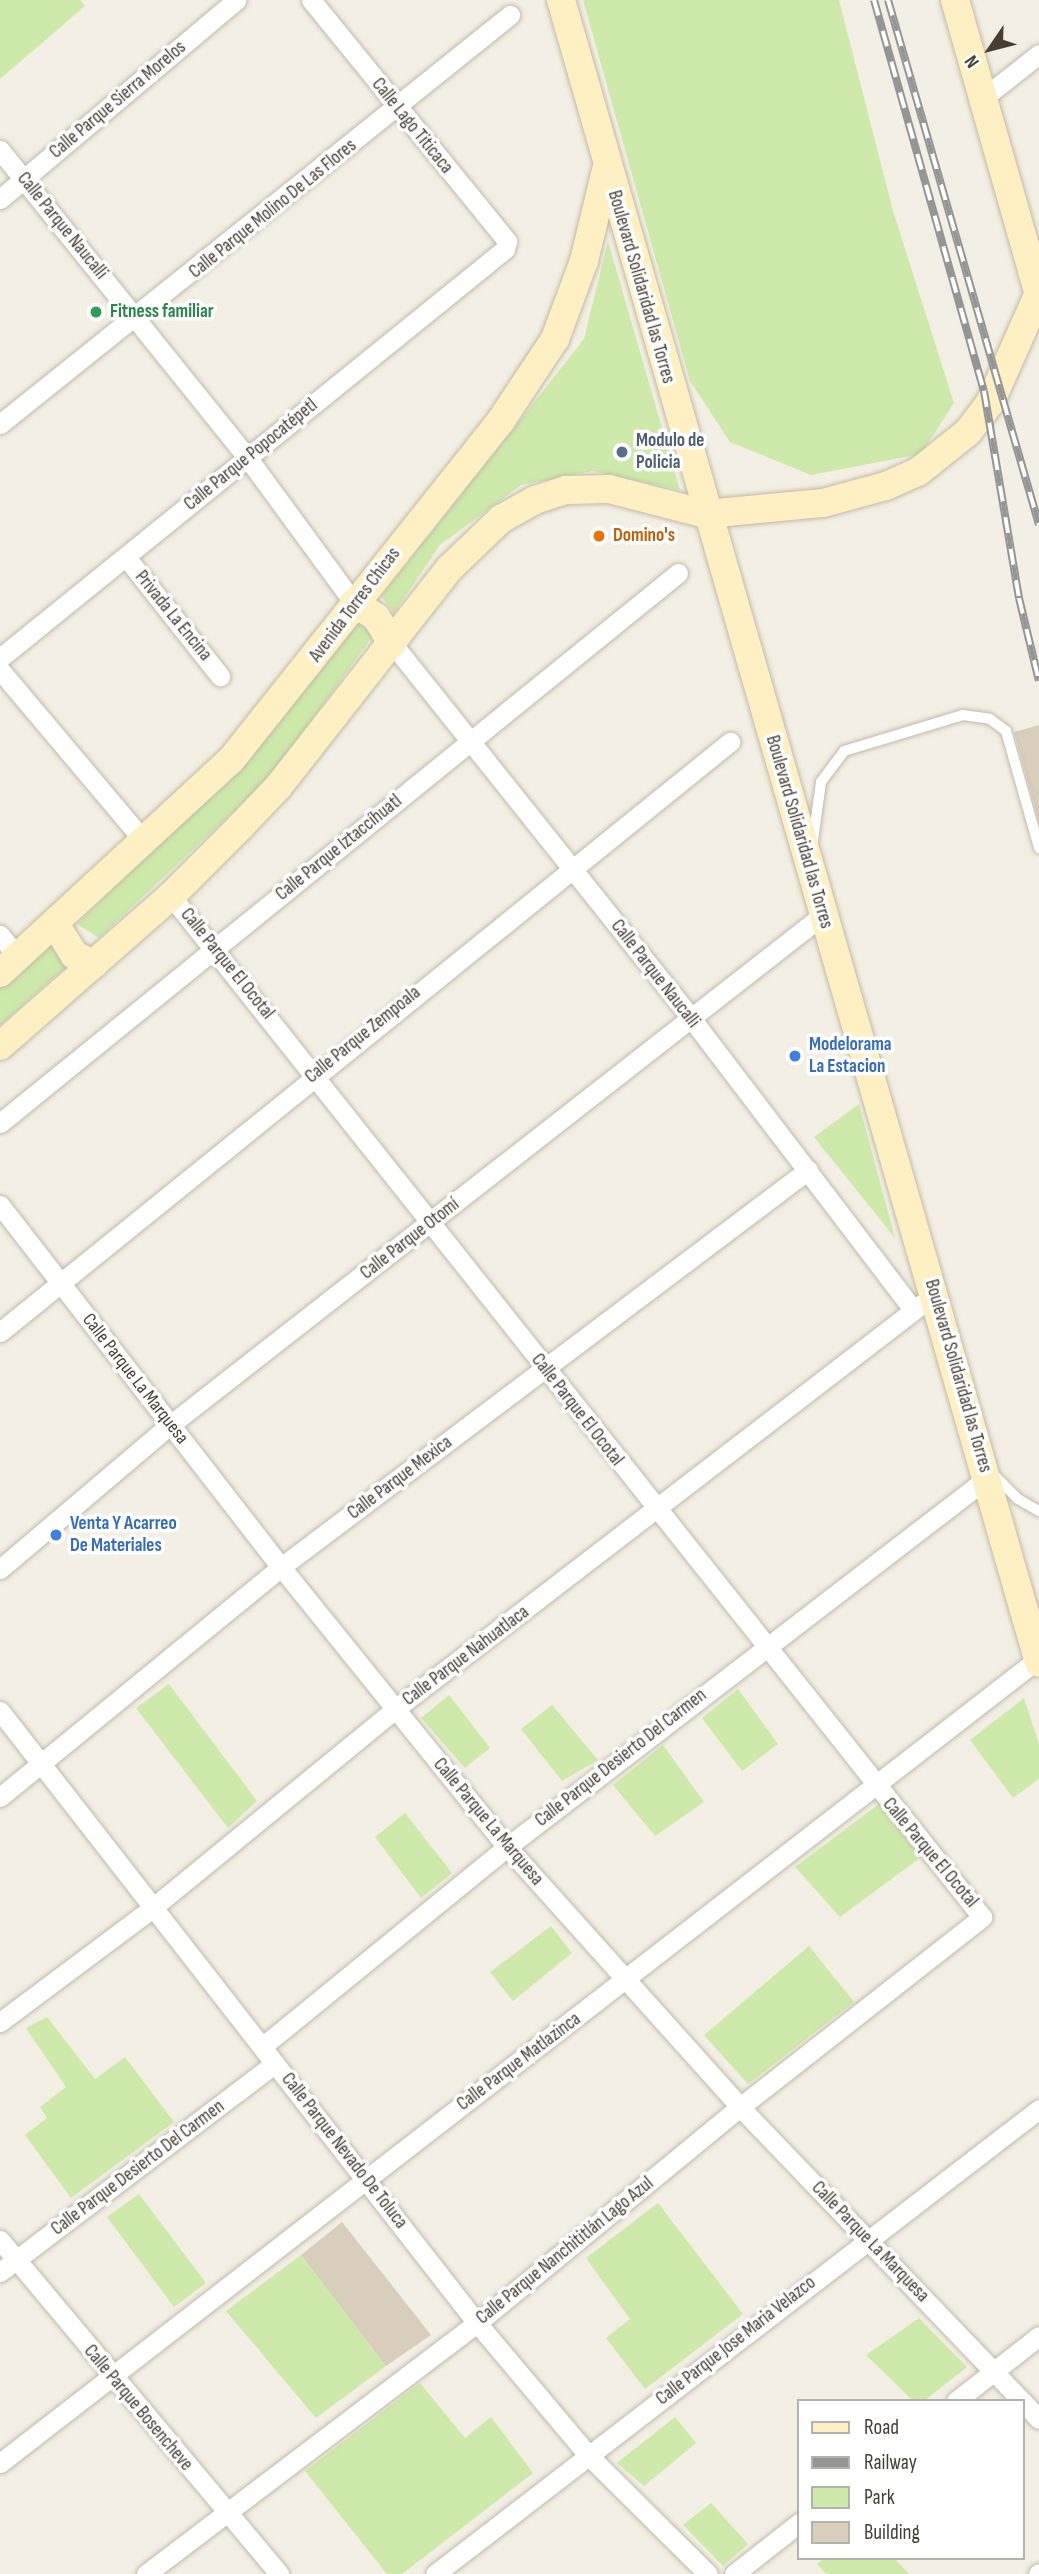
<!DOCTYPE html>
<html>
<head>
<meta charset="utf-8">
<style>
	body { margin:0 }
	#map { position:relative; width:1039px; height:2574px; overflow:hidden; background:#f3efe4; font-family:"Sofia Sans Condensed",sans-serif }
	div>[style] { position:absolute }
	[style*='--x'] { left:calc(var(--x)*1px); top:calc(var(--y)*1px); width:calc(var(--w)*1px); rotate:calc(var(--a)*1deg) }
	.green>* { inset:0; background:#cdeaaa }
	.building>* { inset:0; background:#d9cdbc }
	.roads { filter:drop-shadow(0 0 2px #c2baa9) drop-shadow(0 0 2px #c2baa9) }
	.service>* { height:10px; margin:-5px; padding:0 5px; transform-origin:5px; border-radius:5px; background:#fff }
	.minor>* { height:19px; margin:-9.5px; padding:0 9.5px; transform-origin:9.5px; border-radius:9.5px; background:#fff }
	.secondary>* { height:28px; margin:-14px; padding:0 14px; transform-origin:14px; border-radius:14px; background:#fff0c3 }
	.rail>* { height:8px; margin-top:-4px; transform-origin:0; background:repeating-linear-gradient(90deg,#fff 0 16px,#959595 0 32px); box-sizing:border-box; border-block:2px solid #959595 }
	.dots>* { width:19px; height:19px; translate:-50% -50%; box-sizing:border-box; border:4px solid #fff; border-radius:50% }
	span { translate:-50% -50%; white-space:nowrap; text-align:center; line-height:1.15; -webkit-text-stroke:7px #fff; paint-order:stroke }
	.street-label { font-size:19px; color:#463f34 }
	.leisure-label { font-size:19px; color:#27864d; font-weight:700 }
	.left { translate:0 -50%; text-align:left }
	.service-label { font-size:19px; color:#4e5e75; font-weight:700 }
	.food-label { font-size:19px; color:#c56008; font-weight:700 }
	.shop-label { font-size:19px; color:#366cbe; font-weight:700 }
	.legend { position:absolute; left:797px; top:2399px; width:228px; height:161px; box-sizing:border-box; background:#fff; border:2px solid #b5b2ae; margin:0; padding:9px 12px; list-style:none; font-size:21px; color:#463f34 }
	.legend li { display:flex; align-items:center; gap:14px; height:35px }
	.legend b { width:35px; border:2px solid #b5b2ae }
	.north { position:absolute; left:955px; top:14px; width:70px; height:70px; -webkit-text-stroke:5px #fff; paint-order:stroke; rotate:235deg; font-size:19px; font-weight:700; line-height:28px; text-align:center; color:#463f34 }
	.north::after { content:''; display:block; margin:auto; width:24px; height:32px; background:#463f34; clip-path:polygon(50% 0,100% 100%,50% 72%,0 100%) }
</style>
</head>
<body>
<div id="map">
	<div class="green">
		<div style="clip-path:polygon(0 0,80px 0,85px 6px,0 79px)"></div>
		<div style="clip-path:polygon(583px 0,839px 0,893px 211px,954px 403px,921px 454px,811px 475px,730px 442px,690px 381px)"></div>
		<div style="clip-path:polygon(608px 241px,680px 490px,593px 471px,521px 485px,440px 545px,394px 613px,381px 596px,584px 339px)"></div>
		<div style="clip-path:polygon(357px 621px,373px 636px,269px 778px,99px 938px,77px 924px,243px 761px)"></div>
		<div style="clip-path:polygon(50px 945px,69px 964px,0 1025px,0 988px)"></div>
		<div style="clip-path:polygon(859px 1104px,895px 1238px,814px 1137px)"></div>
		<div style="clip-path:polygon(169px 1684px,257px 1801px,228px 1828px,136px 1708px)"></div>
		<div style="clip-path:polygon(738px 1689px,778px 1744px,742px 1771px,702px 1718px)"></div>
		<div style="clip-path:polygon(449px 1695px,490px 1748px,465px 1768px,421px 1718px)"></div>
		<div style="clip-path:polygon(1024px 1698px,1039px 1744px,1039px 1779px,1013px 1798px,970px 1740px)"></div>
		<div style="clip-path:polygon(552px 1705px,598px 1760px,562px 1781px,521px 1729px)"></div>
		<div style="clip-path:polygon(663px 1745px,704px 1802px,655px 1836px,613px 1785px)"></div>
		<div style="clip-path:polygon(879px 1804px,924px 1855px,840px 1917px,795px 1867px)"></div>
		<div style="clip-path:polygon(405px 1813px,452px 1873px,421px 1898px,375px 1837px)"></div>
		<div style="clip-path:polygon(551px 1926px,572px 1953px,513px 2001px,490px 1972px)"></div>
		<div style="clip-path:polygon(809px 1946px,854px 2002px,748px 2084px,704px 2035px)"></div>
		<div style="clip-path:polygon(47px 2017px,95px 2079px,125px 2057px,174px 2122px,71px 2198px,25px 2135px,47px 2118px,40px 2107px,66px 2087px,26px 2028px)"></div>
		<div style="clip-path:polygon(139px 2194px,206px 2283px,174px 2307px,107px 2217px)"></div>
		<div style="clip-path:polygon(658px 2203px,743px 2314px,645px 2389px,606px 2338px,630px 2319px,586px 2258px)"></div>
		<div style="clip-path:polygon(301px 2255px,386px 2366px,316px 2418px,226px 2311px)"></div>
		<div style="clip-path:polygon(919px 2318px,967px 2367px,924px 2401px,913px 2401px,866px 2355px)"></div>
		<div style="clip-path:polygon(420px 2383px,465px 2438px,491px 2417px,533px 2473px,402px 2574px,387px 2574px,305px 2471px)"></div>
		<div style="clip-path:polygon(675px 2417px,696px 2443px,644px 2486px,617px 2463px)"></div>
		<div style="clip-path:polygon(711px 2503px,748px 2544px,723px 2566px,683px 2525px)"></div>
		<div style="clip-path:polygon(824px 2558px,894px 2558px,909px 2574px,826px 2574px,817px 2564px)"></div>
	</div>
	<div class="building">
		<div style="clip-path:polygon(1039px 725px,1039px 821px,1014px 732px)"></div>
		<div style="clip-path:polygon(342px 2222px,431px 2335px,386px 2366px,301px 2255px)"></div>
	</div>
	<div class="roads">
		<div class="service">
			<div style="--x:813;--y:840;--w:59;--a:-82.1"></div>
			<div style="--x:821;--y:782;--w:39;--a:-53"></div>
			<div style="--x:844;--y:751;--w:124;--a:-16.8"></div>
			<div style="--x:963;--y:715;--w:27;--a:8"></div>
			<div style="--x:990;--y:719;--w:20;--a:37"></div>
			<div style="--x:1006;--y:731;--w:122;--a:74.2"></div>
			<div style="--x:996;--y:1477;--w:31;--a:45"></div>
			<div style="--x:1018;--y:1499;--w:24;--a:30"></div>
		</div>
		<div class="minor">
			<div style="--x:983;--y:98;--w:71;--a:-38.2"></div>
			<div style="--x:0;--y:150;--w:394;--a:51.2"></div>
			<div style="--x:247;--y:457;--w:181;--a:53.8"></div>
			<div style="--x:0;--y:199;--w:309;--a:-40.1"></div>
			<div style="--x:0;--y:424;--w:654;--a:-38.73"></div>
			<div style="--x:126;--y:557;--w:152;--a:51.7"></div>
			<div style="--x:392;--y:643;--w:480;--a:51.4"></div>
			<div style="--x:691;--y:1018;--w:365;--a:52.7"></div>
			<div style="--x:0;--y:658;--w:650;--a:-39"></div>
			<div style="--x:505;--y:249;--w:8;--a:-76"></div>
			<div style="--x:507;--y:241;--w:311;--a:-129.1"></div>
			<div style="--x:0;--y:670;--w:224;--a:49.9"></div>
			<div style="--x:0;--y:935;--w:28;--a:51"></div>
			<div style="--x:0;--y:1123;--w:873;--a:-39.05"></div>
			<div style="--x:0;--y:1205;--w:458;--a:52.2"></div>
			<div style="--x:281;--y:1567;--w:360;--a:51.1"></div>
			<div style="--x:507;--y:1847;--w:349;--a:48.1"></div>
			<div style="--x:740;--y:2107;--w:407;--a:46.2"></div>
			<div style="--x:0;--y:1332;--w:939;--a:-38.95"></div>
			<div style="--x:0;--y:1569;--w:223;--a:-40.3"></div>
			<div style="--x:170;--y:1425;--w:830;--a:-38"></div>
			<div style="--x:0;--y:1711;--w:776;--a:52.07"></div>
			<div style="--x:477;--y:2323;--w:172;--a:49.9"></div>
			<div style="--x:588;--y:2455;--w:169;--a:44.8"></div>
			<div style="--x:0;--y:1797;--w:363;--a:-39.3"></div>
			<div style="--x:281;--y:1567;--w:660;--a:-36.99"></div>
			<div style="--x:0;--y:2022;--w:189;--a:-36.8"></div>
			<div style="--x:151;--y:1909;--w:315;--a:-39.3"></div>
			<div style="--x:395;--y:1709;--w:681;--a:-37.54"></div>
			<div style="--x:263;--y:2046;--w:315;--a:-39.2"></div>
			<div style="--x:507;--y:1847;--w:604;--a:-37.53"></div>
			<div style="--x:0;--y:2240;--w:435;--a:50.1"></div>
			<div style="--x:0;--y:2272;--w:345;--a:-37.2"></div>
			<div style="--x:956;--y:2401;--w:105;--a:-38.1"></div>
			<div style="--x:1023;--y:2402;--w:23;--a:47"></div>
			<div style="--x:0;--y:2463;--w:1313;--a:-37.76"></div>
			<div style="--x:146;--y:2574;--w:415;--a:-37.2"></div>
			<div style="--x:477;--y:2323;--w:340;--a:-39.4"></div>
			<div style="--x:740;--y:2107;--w:308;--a:-38.1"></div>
			<div style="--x:982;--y:1917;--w:1304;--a:-128.46"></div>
			<div style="--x:435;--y:2574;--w:762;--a:-37.59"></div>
			<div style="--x:734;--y:2574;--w:83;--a:-38.1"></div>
			<div style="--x:1038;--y:2574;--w:1;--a:-45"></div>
		</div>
		<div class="secondary">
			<div style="--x:561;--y:0;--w:1730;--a:73.96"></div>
			<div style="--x:955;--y:0;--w:306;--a:74.1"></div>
			<div style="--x:354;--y:603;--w:26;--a:32"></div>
			<div style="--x:376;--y:617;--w:31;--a:58"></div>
			<div style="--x:55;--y:924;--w:36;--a:58"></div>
			<div style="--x:74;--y:955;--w:22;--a:24"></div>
			<div style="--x:0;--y:973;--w:314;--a:-42.7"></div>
			<div style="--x:231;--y:760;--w:432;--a:-51.5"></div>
			<div style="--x:500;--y:422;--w:100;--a:-56.5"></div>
			<div style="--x:555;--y:339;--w:83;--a:-69.6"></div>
			<div style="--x:584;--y:261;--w:94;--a:-76.4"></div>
			<div style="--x:0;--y:1046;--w:227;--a:-41.3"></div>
			<div style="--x:171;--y:896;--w:99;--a:-45"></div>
			<div style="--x:241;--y:826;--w:54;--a:-46.5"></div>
			<div style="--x:278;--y:787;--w:278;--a:-51.9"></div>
			<div style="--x:450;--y:568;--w:71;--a:-43.9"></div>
			<div style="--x:501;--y:519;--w:39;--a:-29"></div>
			<div style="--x:535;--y:500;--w:33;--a:-18"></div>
			<div style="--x:566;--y:490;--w:43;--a:-1.3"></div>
			<div style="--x:609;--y:489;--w:100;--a:14.5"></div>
			<div style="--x:706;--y:514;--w:118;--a:-5.4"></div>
			<div style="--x:823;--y:503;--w:65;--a:-15.1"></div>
			<div style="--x:886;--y:486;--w:35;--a:-24"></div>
			<div style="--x:918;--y:472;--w:64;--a:-38.7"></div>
			<div style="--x:968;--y:432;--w:36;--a:-53"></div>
			<div style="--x:990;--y:403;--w:120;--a:-66"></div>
		</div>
	</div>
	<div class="rail">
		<div style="--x:874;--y:0;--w:406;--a:74.3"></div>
		<div style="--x:984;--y:391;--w:210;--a:80.4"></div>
		<div style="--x:1019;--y:598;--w:85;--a:76.5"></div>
		<div style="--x:888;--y:0;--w:546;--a:73.95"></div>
	</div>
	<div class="dots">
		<div style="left:96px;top:312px;background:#2e9e5b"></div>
		<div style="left:622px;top:452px;background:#5c6f8a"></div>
		<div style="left:599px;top:536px;background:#e8710a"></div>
		<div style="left:795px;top:1056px;background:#3f7fe0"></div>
		<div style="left:56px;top:1535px;background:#3f7fe0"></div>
	</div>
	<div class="street-label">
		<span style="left:118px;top:100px;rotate:-40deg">Calle Parque Sierra Morelos</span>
		<span style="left:412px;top:126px;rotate:51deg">Calle Lago Titicaca</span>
		<span style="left:273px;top:209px;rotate:-39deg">Calle Parque Molino De Las Flores</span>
		<span style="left:62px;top:226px;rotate:51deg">Calle Parque Naucalli</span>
		<span style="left:641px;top:287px;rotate:74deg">Boulevard Solidaridad las Torres</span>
		<span style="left:251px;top:455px;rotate:-39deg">Calle Parque Popocatépetl</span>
		<span style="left:355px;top:605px;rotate:-53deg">Avenida Torres Chicas</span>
		<span style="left:173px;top:616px;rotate:51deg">Privada La Encina</span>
		<span style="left:799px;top:832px;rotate:74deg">Boulevard Solidaridad las Torres</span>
		<span style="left:339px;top:848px;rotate:-39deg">Calle Parque Iztaccíhuatl</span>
		<span style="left:227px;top:964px;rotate:51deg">Calle Parque El Ocotal</span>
		<span style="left:655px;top:974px;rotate:52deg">Calle Parque Naucalli</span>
		<span style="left:363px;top:1035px;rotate:-39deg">Calle Parque Zempoala</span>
		<span style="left:410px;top:1239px;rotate:-38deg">Calle Parque Otomí</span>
		<span style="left:958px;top:1376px;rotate:74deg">Boulevard Solidaridad las Torres</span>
		<span style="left:135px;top:1379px;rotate:52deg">Calle Parque La Marquesa</span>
		<span style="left:577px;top:1410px;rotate:52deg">Calle Parque El Ocotal</span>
		<span style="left:400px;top:1478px;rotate:-37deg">Calle Parque Mexica</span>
		<span style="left:466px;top:1656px;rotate:-37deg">Calle Parque Nahuatlaca</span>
		<span style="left:621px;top:1758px;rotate:-38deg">Calle Parque Desierto Del Carmen</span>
		<span style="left:488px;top:1822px;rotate:50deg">Calle Parque La Marquesa</span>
		<span style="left:930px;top:1853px;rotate:50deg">Calle Parque El Ocotal</span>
		<span style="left:519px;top:2062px;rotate:-37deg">Calle Parque Matlazinca</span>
		<span style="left:344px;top:2151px;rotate:52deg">Calle Parque Nevado De Toluca</span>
		<span style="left:138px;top:2168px;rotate:-37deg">Calle Parque Desierto Del Carmen</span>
		<span style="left:870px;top:2242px;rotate:46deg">Calle Parque La Marquesa</span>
		<span style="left:565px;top:2251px;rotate:-39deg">Calle Parque Nanchititlán Lago Azul</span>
		<span style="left:736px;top:2341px;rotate:-38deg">Calle Parque Jose Maria Velazco</span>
		<span style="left:138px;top:2408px;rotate:50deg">Calle Parque Bosencheve</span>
	</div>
	<div class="leisure-label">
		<span class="left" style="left:110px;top:312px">Fitness familiar</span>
	</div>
	<div class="service-label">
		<span class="left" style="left:636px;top:452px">Modulo de<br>Policia</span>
	</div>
	<div class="food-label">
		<span class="left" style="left:613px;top:536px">Domino's</span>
	</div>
	<div class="shop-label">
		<span class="left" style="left:809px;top:1056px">Modelorama<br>La Estacion</span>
		<span class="left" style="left:70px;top:1535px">Venta Y Acarreo<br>De Materiales</span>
	</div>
	<ul class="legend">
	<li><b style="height:9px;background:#fff0c3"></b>Road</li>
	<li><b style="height:9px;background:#959595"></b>Railway</li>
	<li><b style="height:19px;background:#cdeaaa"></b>Park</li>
	<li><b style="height:19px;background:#d9cdbc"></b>Building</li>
	</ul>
	<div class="north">N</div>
</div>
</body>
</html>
